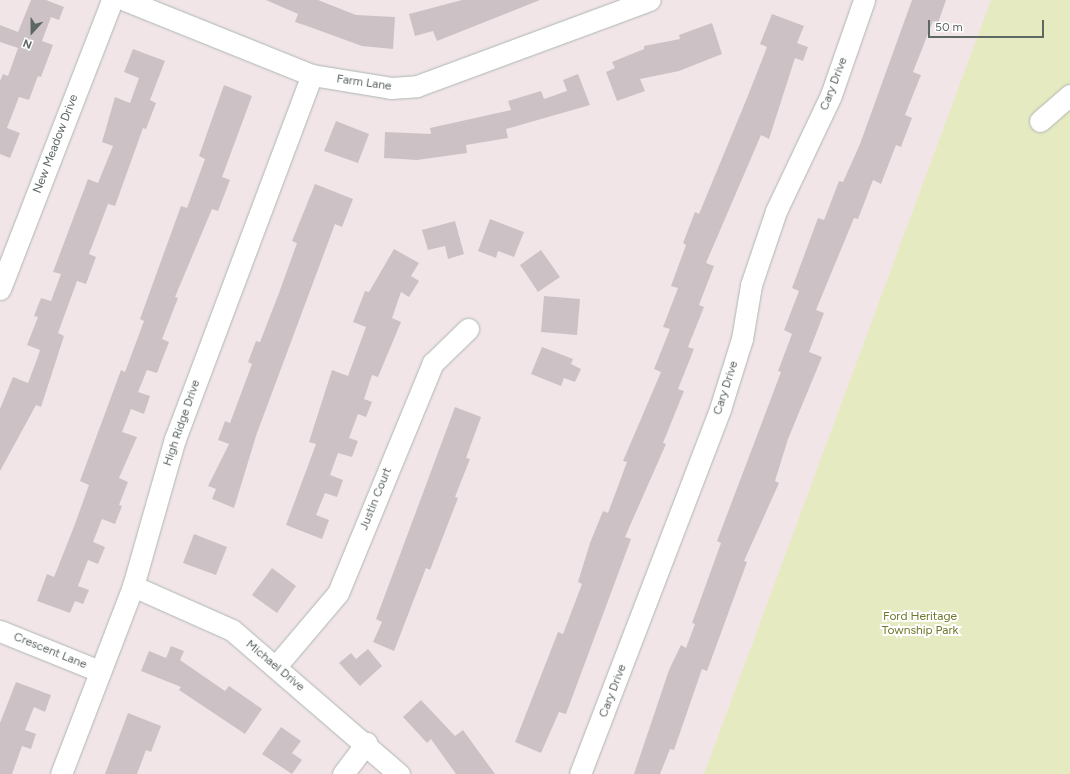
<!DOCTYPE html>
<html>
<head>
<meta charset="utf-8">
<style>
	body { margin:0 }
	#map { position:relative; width:1070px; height:774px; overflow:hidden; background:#f1e5e7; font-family:Figtree,sans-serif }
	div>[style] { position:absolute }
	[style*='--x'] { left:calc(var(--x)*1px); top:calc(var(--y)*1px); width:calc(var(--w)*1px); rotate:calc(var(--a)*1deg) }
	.green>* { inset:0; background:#e6eac0 }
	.building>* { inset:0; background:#ccc2c5 }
	.roads { filter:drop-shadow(0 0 1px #aeb6b4) drop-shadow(0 0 1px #aeb6b4) }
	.minor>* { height:21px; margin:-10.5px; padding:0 10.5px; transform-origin:10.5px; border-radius:10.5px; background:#fff }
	span { translate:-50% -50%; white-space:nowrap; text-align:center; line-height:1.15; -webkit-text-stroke:4px #fff; paint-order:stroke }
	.street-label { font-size:12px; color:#5d6763 }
	.park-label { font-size:12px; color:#6f782b }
	.north { position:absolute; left:12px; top:12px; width:40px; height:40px; -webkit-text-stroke:3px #fff; paint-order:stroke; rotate:201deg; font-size:11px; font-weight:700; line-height:16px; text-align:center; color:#5d6763 }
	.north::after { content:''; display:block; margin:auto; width:14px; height:18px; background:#5d6763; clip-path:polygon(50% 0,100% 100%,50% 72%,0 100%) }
	.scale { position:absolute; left:928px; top:20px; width:116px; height:18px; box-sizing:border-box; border:2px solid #5d6763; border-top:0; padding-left:5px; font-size:12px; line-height:14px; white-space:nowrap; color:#5d6763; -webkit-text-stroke:3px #fff; paint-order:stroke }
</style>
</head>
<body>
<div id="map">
	<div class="green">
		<div style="clip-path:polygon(991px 0,1070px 0,1070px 774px,704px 774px)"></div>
	</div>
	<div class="building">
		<div style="clip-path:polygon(31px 0,46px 0,64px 7px,59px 20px,51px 17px,42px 41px,53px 45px,41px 77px,38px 76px,29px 100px,19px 97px,7px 128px,20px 133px,10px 158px,0 154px,0 81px,3px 74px,8px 76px,18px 48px,0 42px,0 25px,18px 32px)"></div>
		<div style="clip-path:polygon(266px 0,318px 0,356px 15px,395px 17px,393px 49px,362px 46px,307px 26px,295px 22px,298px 14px)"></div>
		<div style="clip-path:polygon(462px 0,540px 0,437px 41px,433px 31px,415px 36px,409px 14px)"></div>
		<div style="clip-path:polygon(912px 0,946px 0,938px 23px,933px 21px,913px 72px,921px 75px,905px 115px,912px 118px,901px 147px,896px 145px,881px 184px,873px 180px,858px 219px,854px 218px,816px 310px,824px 313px,809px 352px,822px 357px,788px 439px,775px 481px,779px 483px,744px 561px,747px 562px,707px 671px,702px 669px,674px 750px,670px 749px,660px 774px,634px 774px,669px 670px,681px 645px,686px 648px,695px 624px,692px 623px,721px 543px,717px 541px,781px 372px,778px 371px,792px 334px,784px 330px,799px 291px,792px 288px,818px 218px,824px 220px,839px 181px,843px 182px,860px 144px)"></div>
		<div style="clip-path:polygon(772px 14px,804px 26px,797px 43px,808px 47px,803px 61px,795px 58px,769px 139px,761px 135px,706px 263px,714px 266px,699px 305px,704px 307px,688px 347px,694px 349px,678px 389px,684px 391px,663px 443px,666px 444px,625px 537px,631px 539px,566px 714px,559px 712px,541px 753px,515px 742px,558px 632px,563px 634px,582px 584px,578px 582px,590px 543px,603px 511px,608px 513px,627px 462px,623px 461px,661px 372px,654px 369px,670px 329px,663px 327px,678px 288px,671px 286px,686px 245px,683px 243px,695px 212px,699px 214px,747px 98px,767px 47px,760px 44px)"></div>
		<div style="clip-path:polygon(712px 23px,722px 54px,679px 71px,640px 79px,645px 91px,617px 101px,606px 72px,615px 68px,612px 62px,644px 49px,644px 46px,680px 39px,679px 35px)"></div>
		<div style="clip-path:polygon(133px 49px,165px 61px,150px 100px,156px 103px,146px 129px,143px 128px,115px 206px,108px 204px,89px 254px,96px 257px,86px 284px,77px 281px,58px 333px,64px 336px,41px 407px,36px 405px,0 471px,0 409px,13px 377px,28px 383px,37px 359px,40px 350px,27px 345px,38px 317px,34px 316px,41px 298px,51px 301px,61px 274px,53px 272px,88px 179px,98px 183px,113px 146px,102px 142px,115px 97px,130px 103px,139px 78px,124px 72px)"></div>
		<div style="clip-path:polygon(578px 74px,590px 105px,506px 129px,508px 138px,466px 145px,467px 153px,417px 160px,384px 158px,385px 132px,431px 134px,430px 128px,511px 110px,508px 101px,541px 91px,544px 99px,567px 91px,563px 80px)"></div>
		<div style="clip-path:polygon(224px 85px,252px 96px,222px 177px,230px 180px,218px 211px,212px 209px,175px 297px,178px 298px,162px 339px,169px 342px,157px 373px,147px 370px,138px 392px,150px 396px,144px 414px,131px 409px,122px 432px,137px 437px,119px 478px,128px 482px,119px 505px,122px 506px,115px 524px,102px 519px,93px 542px,105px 547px,98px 564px,88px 560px,78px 586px,89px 590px,83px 604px,75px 601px,70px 613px,37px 601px,47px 574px,54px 577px,75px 524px,89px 485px,80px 481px,121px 370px,125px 372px,144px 321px,140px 319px,181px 206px,187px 208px,205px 159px,199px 156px)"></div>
		<div style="clip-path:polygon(336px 121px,369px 134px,358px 163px,324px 151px)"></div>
		<div style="clip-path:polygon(315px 184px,353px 199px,342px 227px,335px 224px,257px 433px,234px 508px,212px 499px,216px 489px,208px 486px,229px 444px,218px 440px,225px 421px,230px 423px,252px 364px,248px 362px,256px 341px,260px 342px,279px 293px,297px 243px,292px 241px)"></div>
		<div style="clip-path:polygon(490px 219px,524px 232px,514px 257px,498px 251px,496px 258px,478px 251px)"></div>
		<div style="clip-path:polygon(455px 221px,464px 254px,448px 259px,445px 246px,428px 250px,422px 230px)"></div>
		<div style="clip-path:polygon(394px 249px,419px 263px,411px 276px,419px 281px,409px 297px,401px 292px,392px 318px,401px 322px,378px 377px,372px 375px,364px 399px,372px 402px,366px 417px,358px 414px,349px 438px,358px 441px,352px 457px,338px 453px,330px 475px,343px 480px,337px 497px,325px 493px,316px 515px,329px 520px,322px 539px,286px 525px,316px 444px,309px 442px,332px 370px,348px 376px,366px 327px,353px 322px,365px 291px,369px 292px)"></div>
		<div style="clip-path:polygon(541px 250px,560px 277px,538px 292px,520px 265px)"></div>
		<div style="clip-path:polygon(544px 296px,580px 299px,577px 335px,541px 332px)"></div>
		<div style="clip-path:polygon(542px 347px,573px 359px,571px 364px,581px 369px,575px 382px,564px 378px,561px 386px,531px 374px)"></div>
		<div style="clip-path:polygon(455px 407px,481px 417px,466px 458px,470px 459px,455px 497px,458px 498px,430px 570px,426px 568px,394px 651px,373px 642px,382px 622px,376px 619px)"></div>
		<div style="clip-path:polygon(194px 534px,227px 547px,216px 575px,183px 563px)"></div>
		<div style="clip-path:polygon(272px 568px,296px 586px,277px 613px,252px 595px)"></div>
		<div style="clip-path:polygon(171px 646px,184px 651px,180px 660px,225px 691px,229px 686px,262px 709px,245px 734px,179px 690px,181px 687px,141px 671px,149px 651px,166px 658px)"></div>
		<div style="clip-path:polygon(368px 649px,382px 666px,360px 686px,339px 663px,351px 653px,356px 659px)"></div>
		<div style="clip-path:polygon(16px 682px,51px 695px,45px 712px,34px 707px,25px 730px,36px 734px,31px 749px,22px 746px,12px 774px,0 774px,0 723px)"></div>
		<div style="clip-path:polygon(421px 700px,455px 736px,463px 730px,495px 774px,456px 774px,431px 739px,427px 743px,403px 717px)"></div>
		<div style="clip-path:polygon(128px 713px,161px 726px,151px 752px,146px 750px,137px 774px,105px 774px)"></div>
		<div style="clip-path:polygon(281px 727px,301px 741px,292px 753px,302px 760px,292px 774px,262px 754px)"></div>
	</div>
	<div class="roads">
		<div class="minor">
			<div style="--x:125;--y:0;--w:201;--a:21.9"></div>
			<div style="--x:312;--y:75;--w:80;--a:9.3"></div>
			<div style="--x:391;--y:88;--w:26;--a:-4"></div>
			<div style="--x:417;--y:86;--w:248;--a:-20.3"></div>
			<div style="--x:1040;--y:121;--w:40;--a:-41"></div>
			<div style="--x:0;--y:289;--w:310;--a:-68.8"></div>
			<div style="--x:133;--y:586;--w:108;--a:24"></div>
			<div style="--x:232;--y:630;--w:221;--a:40.8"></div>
			<div style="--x:0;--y:631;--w:107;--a:22"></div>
			<div style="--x:277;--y:665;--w:94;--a:-49.7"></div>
			<div style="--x:338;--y:593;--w:249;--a:-67.6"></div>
			<div style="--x:433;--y:363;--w:49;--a:-44.2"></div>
			<div style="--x:61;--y:774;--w:201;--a:-69"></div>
			<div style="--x:133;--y:586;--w:153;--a:-74.1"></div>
			<div style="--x:175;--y:439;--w:389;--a:-69.4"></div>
			<div style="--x:343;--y:774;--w:39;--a:-53"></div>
			<div style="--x:580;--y:774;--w:391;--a:-69"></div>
			<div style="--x:720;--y:409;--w:73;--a:-72.6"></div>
			<div style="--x:742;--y:339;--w:55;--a:-80.5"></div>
			<div style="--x:751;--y:285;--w:78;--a:-71.3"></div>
			<div style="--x:776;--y:211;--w:128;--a:-64.6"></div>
			<div style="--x:831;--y:95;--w:101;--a:-70.8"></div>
		</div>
	</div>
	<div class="street-label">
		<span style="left:364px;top:83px;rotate:8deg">Farm Lane</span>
		<span style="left:834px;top:84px;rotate:-69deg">Cary Drive</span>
		<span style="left:56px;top:144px;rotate:-69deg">New Meadow Drive</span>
		<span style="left:726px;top:388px;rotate:-72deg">Cary Drive</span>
		<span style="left:182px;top:423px;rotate:-71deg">High Ridge Drive</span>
		<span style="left:376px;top:499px;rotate:-68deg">Justin Court</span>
		<span style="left:50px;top:651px;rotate:22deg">Crescent Lane</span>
		<span style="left:275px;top:666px;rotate:40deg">Michael Drive</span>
		<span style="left:613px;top:691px;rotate:-69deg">Cary Drive</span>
	</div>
	<div class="park-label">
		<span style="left:920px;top:624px">Ford Heritage<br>Township Park</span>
	</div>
	<div class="north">N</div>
	<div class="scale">50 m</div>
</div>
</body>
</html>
